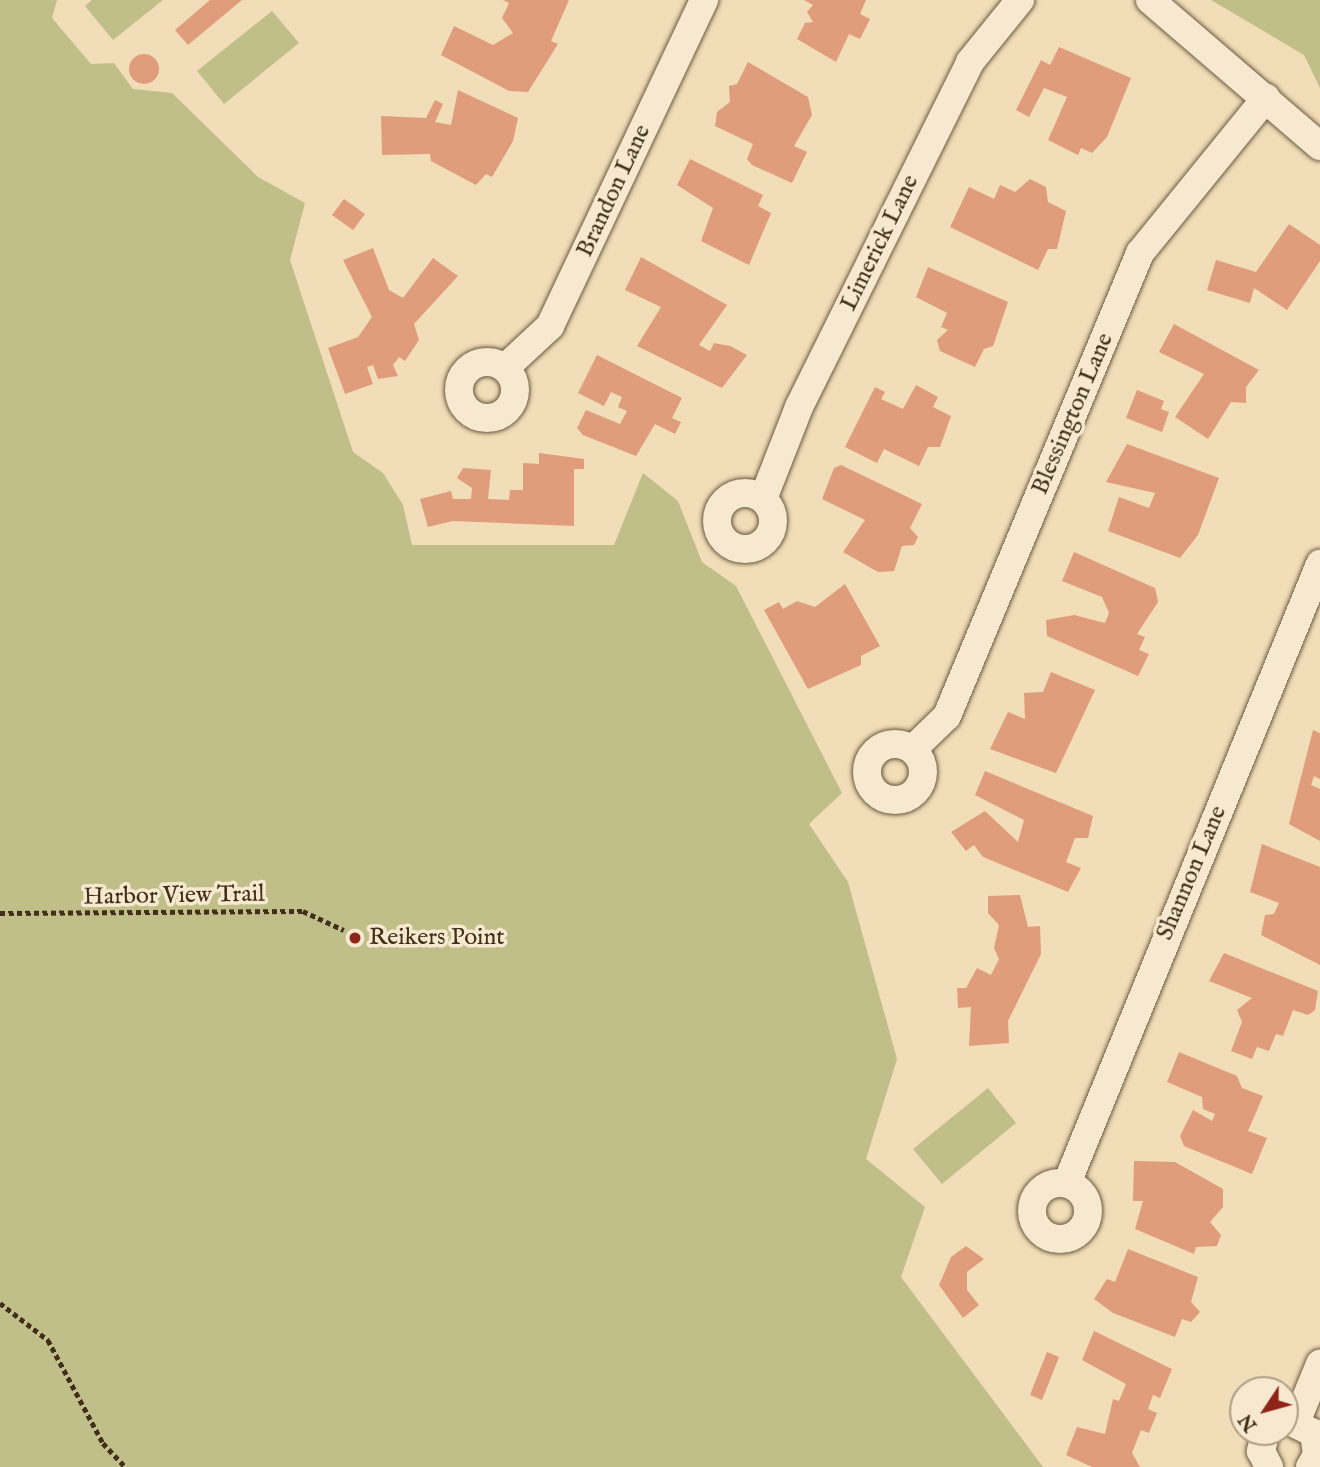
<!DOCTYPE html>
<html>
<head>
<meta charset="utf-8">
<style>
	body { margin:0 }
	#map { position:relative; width:1320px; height:1467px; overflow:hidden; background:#f1ddb7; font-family:"IM FELL English",serif }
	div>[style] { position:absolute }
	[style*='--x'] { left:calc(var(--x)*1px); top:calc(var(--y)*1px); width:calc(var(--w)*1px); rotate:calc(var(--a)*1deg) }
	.green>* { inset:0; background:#c0bf8a }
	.building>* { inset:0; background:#e09d7b }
	.round { border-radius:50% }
	.path>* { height:4.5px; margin-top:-2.25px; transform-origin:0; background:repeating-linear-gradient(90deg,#412f19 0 5px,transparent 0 8.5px) }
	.roads { filter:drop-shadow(0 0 2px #6d5a40) drop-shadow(0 0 2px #6d5a40) }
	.minor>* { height:28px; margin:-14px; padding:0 14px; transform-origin:14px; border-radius:14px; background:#f6e9d0 }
	.minor>.ring { margin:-14px; padding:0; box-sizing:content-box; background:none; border:28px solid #f6e9d0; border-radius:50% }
	.dots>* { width:19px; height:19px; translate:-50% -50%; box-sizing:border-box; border:4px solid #f6e9d0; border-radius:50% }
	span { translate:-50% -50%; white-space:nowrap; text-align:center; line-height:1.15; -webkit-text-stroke:7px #f6e9d0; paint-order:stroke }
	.street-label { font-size:24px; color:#412f19 }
	.poi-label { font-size:24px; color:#412f19 }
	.left { translate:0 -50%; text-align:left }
	.north { position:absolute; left:1229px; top:1376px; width:70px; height:70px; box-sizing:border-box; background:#f6e9d0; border:2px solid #ae9f87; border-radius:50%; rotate:234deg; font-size:19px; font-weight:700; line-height:28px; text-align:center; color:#412f19 }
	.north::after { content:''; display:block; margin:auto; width:24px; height:32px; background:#8f2418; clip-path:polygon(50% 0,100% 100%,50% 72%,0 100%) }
</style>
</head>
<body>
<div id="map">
	<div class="green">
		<div style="clip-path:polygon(0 0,57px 0,52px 18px,91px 64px,114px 63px,133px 89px,172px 93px,258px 177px,305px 203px,290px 260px,353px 452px,383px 473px,403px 505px,412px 545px,614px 545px,643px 473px,678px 501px,702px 562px,736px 586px,842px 793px,809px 824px,848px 882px,897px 1059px,866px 1159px,925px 1207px,901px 1277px,1043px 1467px,0 1467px)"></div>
		<div style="clip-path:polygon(92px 0,163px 0,113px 40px,85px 6px)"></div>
		<div style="clip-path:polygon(1211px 0,1320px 0,1320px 88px,1304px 55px)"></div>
		<div style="clip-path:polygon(272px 11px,299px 43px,224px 104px,197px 71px)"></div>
		<div style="clip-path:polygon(988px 1088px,1016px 1123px,942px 1184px,913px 1149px)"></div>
	</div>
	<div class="building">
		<div style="clip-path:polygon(210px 0,242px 0,188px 45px,175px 30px)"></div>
		<div style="clip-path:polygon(503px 0,569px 0,551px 41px,558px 44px,528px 92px,509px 91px,441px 55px,454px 26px,493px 45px,513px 33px,502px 18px,509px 3px)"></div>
		<div style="clip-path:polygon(804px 0,866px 0,860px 14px,870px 19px,860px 39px,849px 34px,836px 62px,797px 39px,805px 23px,813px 22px,807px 12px,813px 5px)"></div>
		<div style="clip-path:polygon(1059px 47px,1131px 78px,1107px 137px,1092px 153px,1081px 148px,1078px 155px,1048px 140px,1067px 97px,1044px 88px,1029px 117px,1016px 110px,1041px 60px,1050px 65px)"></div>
		<div class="round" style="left:129px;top:54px;width:30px;height:30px"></div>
		<div style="clip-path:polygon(748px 62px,808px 97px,812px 115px,794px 146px,807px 152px,792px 183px,752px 165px,747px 159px,753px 144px,715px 126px,717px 112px,730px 102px,729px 86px,737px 84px)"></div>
		<div style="clip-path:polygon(458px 90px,518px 118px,513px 141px,492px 177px,486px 174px,476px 185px,431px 161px,430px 154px,382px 155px,381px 116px,426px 118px,435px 100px,443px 104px,435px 122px,451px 125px)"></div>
		<div style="clip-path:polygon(690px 159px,763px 195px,758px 206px,771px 213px,749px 265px,701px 241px,713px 208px,677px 185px)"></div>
		<div style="clip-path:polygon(1030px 179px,1046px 187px,1048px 202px,1066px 211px,1057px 249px,1048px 249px,1038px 270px,950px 227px,969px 187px,994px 199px,1000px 185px,1015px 192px)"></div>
		<div style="clip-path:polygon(344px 199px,365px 214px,353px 230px,332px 215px)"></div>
		<div style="clip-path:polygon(1289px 224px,1320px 245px,1320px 261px,1287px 310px,1254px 288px,1250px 303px,1207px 290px,1216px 260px,1256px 272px)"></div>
		<div style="clip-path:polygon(373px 248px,389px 290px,403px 298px,433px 258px,458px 276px,414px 324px,419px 340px,405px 361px,399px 357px,393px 365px,398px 376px,378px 379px,373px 365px,367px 367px,373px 384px,345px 394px,328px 348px,358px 337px,372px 317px,343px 260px)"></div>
		<div style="clip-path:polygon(641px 257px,727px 305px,699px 345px,710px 351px,714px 343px,730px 346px,747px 355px,722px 388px,637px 346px,661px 307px,625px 290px)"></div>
		<div style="clip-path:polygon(928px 267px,1008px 302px,993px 346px,984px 349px,975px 367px,940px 351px,937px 340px,948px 330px,941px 327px,947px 313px,916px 297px)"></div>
		<div style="clip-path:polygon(1174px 324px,1259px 370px,1246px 387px,1246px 403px,1231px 402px,1208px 439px,1175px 417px,1204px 374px,1159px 352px)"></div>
		<div style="clip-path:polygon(597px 355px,682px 398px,672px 418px,681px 422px,675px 434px,655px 424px,636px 456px,583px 435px,577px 428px,586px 410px,620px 424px,627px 411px,618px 407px,622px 397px,611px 392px,604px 406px,578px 393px)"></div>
		<div style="clip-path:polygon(916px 385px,938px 397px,933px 407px,951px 416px,940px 447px,928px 447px,919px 466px,884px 449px,877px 463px,845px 447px,875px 387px,885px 392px,881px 399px,903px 409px)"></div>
		<div style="clip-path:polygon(1137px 390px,1164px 401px,1161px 409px,1169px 412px,1162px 432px,1126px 418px)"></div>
		<div style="clip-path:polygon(1127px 444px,1219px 478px,1198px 535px,1180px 558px,1108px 531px,1119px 497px,1149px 508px,1155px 493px,1106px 482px)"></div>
		<div style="clip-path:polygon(539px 453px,584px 459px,584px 469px,574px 469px,574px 526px,453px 521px,428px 527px,420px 499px,451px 491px,453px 499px,471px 499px,472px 488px,457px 478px,463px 468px,491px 470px,488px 499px,509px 500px,510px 490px,523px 490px,523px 463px,539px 464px)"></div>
		<div style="clip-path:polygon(841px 465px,922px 504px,910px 528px,918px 537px,914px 545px,902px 546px,894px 571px,878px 572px,843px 552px,865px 520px,822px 499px,834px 468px)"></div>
		<div style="clip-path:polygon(1074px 552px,1155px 588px,1158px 602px,1137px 634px,1145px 637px,1139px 650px,1149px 654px,1138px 676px,1047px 636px,1046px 620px,1074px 615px,1105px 623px,1109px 613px,1102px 597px,1062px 581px)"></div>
		<div style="clip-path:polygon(845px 584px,880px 646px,861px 656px,861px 665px,808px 689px,764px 610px,779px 602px,783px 609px,797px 601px,815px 607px)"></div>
		<div style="clip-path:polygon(1051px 672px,1095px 690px,1056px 773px,990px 749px,1008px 712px,1025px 719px,1024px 693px,1043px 692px)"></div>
		<div style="clip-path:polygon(1313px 730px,1320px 733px,1320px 779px,1314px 776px,1311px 785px,1320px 789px,1320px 841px,1289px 824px)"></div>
		<div style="clip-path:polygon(985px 771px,1093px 816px,1088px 838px,1075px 838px,1066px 862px,1081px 868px,1068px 892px,983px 857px,974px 845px,966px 851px,951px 832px,985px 811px,1018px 842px,1024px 820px,975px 795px)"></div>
		<div style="clip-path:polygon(1262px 844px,1320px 867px,1320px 965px,1261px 935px,1265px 915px,1274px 914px,1279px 903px,1250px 892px)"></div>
		<div style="clip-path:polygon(1020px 895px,1028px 927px,1040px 926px,1041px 954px,1008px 1021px,1009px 1043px,969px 1046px,971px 1007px,958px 1008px,957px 988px,966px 988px,977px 968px,991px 975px,999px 959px,994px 948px,999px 925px,988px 913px,988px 896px)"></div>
		<div style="clip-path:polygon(1224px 953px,1318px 991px,1315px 1010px,1308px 1015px,1293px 1010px,1283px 1036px,1276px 1034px,1269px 1051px,1257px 1047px,1252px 1059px,1231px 1051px,1242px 1022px,1237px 1010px,1252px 998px,1209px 981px)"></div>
		<div style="clip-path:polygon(1179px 1052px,1237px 1076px,1242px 1088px,1263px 1096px,1248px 1131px,1267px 1138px,1252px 1174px,1184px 1146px,1180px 1136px,1193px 1110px,1212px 1121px,1215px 1114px,1203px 1109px,1202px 1097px,1167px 1082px)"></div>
		<div style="clip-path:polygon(1134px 1161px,1175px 1162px,1223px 1189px,1223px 1207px,1210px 1222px,1221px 1235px,1217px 1246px,1196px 1247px,1194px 1254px,1135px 1229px,1143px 1201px,1133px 1201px)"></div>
		<div style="clip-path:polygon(966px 1246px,984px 1259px,967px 1272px,967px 1290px,979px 1305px,963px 1318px,939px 1285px,951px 1257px)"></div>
		<div style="clip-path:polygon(1128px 1249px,1198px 1277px,1191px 1302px,1200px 1312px,1191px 1322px,1182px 1319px,1175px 1337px,1113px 1313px,1094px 1299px,1107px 1279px,1115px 1282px)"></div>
		<div style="clip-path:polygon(1094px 1331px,1172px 1369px,1160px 1398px,1153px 1395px,1148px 1409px,1157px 1413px,1149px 1433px,1141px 1430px,1132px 1453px,1140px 1467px,1092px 1467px,1066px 1455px,1077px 1427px,1105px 1434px,1113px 1399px,1119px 1401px,1126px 1384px,1082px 1360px)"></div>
		<div style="clip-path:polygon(1047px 1352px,1059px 1357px,1042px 1400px,1030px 1395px)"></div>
	</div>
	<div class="path">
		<div style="--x:0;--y:913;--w:303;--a:-0.4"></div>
		<div style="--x:303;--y:911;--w:45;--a:24.9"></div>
		<div style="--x:0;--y:1303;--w:61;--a:37.6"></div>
		<div style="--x:48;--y:1340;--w:117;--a:61.9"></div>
		<div style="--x:103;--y:1443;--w:33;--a:47"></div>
	</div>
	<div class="roads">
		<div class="minor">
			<div style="--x:1150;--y:0;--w:224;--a:40.7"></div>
			<div class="ring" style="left:459px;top:362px;width:28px;height:28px"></div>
			<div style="--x:505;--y:368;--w:62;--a:-43"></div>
			<div style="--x:550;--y:326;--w:361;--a:-64.7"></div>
			<div class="ring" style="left:717px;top:493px;width:28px;height:28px"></div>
			<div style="--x:763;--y:499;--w:99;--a:-68.6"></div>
			<div style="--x:799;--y:407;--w:385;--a:-63.6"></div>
			<div style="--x:970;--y:62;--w:80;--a:-51.1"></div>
			<div class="ring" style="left:867px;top:744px;width:28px;height:28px"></div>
			<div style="--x:913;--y:749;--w:47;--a:-44.1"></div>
			<div style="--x:947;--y:716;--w:502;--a:-67.37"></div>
			<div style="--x:1140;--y:253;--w:200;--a:-50.9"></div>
			<div class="ring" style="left:1032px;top:1183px;width:28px;height:28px"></div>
			<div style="--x:1067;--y:1183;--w:669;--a:-67.77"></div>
			<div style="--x:1285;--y:1419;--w:32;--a:26"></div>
			<div style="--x:1314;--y:1433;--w:22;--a:82"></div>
			<div style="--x:1317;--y:1455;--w:14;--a:120"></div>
			<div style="--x:1297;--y:1420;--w:61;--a:-67.7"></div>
			<div style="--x:1266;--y:1432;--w:20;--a:105"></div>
			<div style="--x:1261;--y:1451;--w:18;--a:63"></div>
		</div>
	</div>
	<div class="dots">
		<div style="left:355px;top:938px;background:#8f2418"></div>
	</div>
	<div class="street-label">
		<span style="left:614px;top:191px;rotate:-65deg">Brandon Lane</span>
		<span style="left:880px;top:243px;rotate:-64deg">Limerick Lane</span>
		<span style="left:1073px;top:414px;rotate:-67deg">Blessington Lane</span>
		<span style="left:1192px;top:873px;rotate:-67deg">Shannon Lane</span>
		<span style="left:174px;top:896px;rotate:-1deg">Harbor View Trail</span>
	</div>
	<div class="poi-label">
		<span class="left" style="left:369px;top:938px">Reikers Point</span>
	</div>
	<div class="north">N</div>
</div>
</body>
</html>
